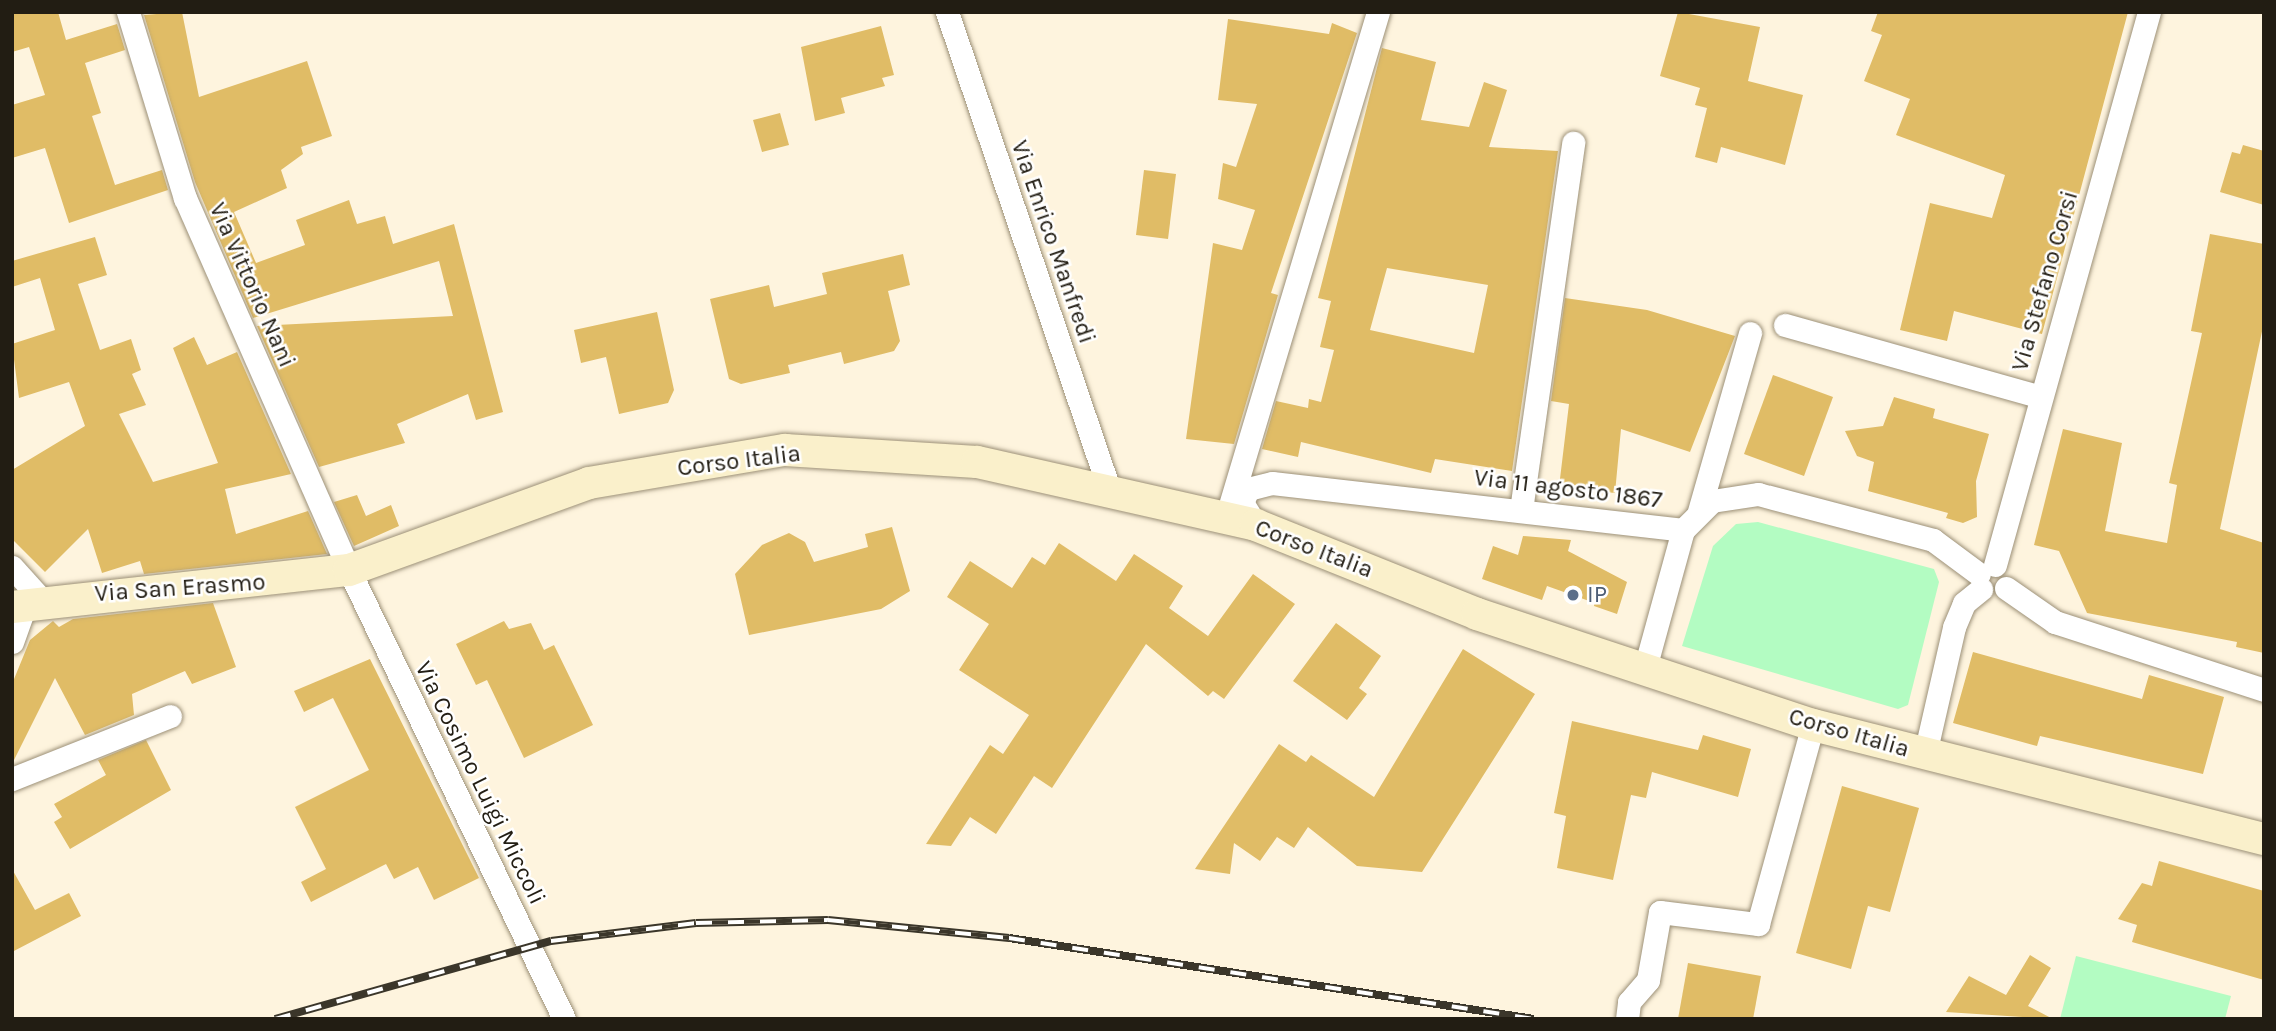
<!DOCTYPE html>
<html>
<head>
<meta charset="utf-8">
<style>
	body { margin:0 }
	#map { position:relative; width:2276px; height:1031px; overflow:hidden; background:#fef4de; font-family:Karla,sans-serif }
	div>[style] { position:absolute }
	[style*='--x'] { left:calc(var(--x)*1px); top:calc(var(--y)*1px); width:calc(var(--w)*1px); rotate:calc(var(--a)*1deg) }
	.green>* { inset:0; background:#b3fcc2 }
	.building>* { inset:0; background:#e0bc66 }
	.roads { filter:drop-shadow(0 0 2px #9c9077) drop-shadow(0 0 2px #9c9077) }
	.minor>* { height:23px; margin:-11.5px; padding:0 11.5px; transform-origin:11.5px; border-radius:11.5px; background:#fff }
	.secondary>* { height:32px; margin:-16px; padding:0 16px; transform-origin:16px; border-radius:16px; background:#faf0cb }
	.rail>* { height:8px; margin-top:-4px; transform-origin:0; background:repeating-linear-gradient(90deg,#fff 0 16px,#3b362a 0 32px); box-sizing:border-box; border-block:2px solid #3b362a }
	.dots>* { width:19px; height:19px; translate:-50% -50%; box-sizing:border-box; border:4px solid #fff; border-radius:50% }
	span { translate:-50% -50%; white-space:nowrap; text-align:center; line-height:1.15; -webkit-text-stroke:5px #fff; paint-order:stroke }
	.street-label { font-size:24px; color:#221d13 }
	.service-label { font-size:24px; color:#4e5e75 }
	.left { translate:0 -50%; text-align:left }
	.frame { position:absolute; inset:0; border:14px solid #221d13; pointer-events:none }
</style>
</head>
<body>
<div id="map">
	<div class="green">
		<div style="clip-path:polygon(1758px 522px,1934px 569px,1939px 582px,1908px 705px,1898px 709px,1682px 646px,1713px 546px,1736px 524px)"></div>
		<div style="clip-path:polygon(2076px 956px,2231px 996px,2225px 1019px,2060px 1019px)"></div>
	</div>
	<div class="building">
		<div style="clip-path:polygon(12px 12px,58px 12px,66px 40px,117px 24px,125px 50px,85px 63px,101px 113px,92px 116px,115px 185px,162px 170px,168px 190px,69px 223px,45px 148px,12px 158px,12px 105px,45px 95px,29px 47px,12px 52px)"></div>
		<div style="clip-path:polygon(182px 12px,199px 97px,307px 61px,332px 136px,301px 147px,303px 154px,281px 170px,287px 188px,234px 212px,256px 263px,305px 245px,296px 220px,349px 200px,357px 224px,385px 216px,393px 244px,454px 224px,503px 412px,476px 420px,468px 394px,397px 424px,405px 443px,319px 467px,257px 326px,453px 316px,439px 261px,253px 318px,195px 182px,144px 15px)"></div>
		<div style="clip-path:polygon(1678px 12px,1760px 27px,1748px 81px,1803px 95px,1785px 165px,1721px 147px,1717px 163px,1695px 157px,1707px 108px,1695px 105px,1700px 88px,1660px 76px)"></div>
		<div style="clip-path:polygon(1878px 12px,2128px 12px,2042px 334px,1954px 311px,1947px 341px,1900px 330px,1930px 203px,1992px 218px,2005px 175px,1896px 135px,1910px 99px,1864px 81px,1882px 35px,1871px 31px)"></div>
		<div style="clip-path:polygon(1228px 19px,1329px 34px,1332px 23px,1357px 33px,1271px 293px,1278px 295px,1234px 444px,1186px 439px,1213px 243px,1242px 250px,1255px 210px,1218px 199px,1223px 163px,1236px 167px,1257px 104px,1218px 100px)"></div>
		<div style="clip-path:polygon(881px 26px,894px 75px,882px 78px,885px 86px,841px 98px,845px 113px,815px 121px,801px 47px)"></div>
		<div style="clip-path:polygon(evenodd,1382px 48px,1436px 62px,1421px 120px,1469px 127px,1484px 82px,1507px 90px,1489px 147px,1558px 151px,1512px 471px,1435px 459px,1431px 473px,1301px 442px,1298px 457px,1262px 449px,1276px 401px,1308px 408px,1309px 399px,1321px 402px,1334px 350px,1320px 347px,1331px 301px,1318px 298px,1382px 48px,1387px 268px,1488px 285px,1474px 353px,1370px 330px,1387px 268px)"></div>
		<div style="clip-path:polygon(780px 113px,789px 145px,762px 152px,753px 120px)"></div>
		<div style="clip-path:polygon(2243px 145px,2264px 151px,2264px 205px,2220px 192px,2232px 152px,2240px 154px)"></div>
		<div style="clip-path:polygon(1144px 170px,1176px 174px,1168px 239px,1136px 235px)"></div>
		<div style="clip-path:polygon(2210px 234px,2264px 244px,2264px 322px,2220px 529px,2264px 543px,2264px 653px,2236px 647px,2237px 642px,2087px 613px,2059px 551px,2034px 545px,2063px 429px,2122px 443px,2105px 531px,2167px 543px,2177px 485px,2169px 483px,2202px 333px,2191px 331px)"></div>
		<div style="clip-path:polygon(95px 237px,107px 275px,78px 284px,100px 350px,131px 339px,141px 370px,132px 374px,146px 405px,119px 414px,153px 482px,218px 463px,173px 348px,194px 337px,207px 365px,237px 352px,291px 474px,225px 489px,236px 534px,308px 511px,327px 554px,144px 574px,140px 561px,102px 573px,88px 529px,45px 572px,12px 539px,12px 470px,85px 426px,69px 382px,19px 398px,12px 344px,55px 330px,40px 278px,12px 287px,12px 261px)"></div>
		<div style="clip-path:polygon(903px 254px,910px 285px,888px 291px,900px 341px,894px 351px,844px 364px,841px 352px,788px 365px,790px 373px,741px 384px,729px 379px,710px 299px,769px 285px,774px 307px,827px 294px,822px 273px)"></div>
		<div style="clip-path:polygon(1565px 298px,1647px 310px,1735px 336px,1690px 452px,1621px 429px,1615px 493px,1559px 487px,1569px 404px,1551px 401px)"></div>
		<div style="clip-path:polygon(657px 312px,674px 390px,668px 403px,619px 414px,606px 357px,581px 363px,574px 330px)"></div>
		<div style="clip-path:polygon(1773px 375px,1833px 397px,1804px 476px,1744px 454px)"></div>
		<div style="clip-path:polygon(1894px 397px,1935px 409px,1933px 418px,1989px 434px,1976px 481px,1977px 517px,1963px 523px,1946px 518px,1948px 513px,1868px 491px,1874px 462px,1857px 456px,1845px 431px,1883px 426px)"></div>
		<div style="clip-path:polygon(357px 495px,366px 516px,391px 505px,399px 526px,354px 546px,334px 502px)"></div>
		<div style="clip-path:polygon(892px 527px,910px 591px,881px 609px,749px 635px,735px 574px,762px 545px,789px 533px,805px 542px,814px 562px,868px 547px,865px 534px)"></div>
		<div style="clip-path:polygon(1523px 536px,1571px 540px,1568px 551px,1627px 582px,1617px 614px,1594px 606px,1595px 597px,1592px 602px,1547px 586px,1542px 600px,1482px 579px,1493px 546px,1518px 555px)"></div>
		<div style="clip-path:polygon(1059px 543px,1116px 581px,1134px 554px,1183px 586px,1169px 608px,1208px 636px,1253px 574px,1295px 604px,1224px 699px,1213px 691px,1208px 696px,1146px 644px,1052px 788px,1034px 776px,996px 834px,970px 817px,951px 846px,926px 844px,990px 745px,1003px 754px,1029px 715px,959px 670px,989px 624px,947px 597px,970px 561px,1012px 588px,1032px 557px,1045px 565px)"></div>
		<div style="clip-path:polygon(213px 603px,236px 667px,192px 684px,185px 671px,132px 694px,134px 715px,85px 735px,55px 678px,12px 764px,12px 684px,30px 640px,53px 621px,59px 627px,73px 619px)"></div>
		<div style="clip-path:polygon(504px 621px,509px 629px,531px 623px,544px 650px,554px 645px,593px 725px,524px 758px,487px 680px,476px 685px,456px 644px)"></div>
		<div style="clip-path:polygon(1336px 623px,1381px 656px,1359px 688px,1367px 694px,1347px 720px,1293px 681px)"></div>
		<div style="clip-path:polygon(1463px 649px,1535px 694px,1422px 872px,1357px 866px,1308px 827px,1294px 848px,1277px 837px,1260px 861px,1234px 843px,1230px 874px,1195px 869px,1279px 744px,1306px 762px,1311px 755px,1374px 797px)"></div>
		<div style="clip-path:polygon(1973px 652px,2142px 699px,2149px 675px,2224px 697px,2203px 774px,2040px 736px,2037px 746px,1953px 723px)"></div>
		<div style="clip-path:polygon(370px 659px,479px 878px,434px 900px,418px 867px,394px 879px,386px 864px,311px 902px,301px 882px,326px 869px,295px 807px,369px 770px,333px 698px,304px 712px,294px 691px)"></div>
		<div style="clip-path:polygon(1572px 721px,1698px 750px,1703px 735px,1751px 749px,1738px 797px,1652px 772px,1646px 798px,1631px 795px,1613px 880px,1557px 868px,1566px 816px,1554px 813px)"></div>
		<div style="clip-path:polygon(146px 740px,171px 790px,70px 849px,54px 822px,62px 817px,54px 804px,106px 775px,98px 760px)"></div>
		<div style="clip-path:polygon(1842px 786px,1919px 808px,1890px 912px,1868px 906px,1851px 969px,1796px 953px)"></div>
		<div style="clip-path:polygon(2159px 861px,2264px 891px,2264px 980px,2132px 942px,2137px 925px,2118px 919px,2142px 883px,2152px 886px)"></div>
		<div style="clip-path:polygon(12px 869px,35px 910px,69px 893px,81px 916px,12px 952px)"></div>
		<div style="clip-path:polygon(2030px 955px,2051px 968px,2028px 1006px,2053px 1019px,1946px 1012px,1969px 976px,2006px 995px)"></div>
		<div style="clip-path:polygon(1688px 963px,1761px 976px,1753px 1019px,1678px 1019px)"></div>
	</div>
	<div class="roads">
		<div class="minor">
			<div style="--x:128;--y:12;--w:195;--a:73"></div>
			<div style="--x:185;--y:198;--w:407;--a:66.2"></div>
			<div style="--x:349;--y:570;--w:498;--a:64.4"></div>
			<div style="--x:947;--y:12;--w:504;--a:71.24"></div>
			<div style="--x:1785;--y:325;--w:263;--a:15.7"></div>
			<div style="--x:1230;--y:505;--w:515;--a:-73.29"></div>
			<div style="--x:1521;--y:510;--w:371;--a:-81.9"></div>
			<div style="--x:1699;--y:511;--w:185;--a:-74"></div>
			<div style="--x:1256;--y:525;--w:26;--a:-122"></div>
			<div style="--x:1242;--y:503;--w:15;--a:-67"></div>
			<div style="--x:1248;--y:489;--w:25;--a:-14"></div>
			<div style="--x:1272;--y:483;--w:414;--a:6.5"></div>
			<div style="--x:1683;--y:530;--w:41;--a:-45"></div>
			<div style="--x:1712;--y:501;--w:47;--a:-8.7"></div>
			<div style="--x:1758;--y:494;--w:181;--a:14.7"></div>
			<div style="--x:1933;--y:540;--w:57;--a:36.5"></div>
			<div style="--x:1995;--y:565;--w:574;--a:-74.44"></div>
			<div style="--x:12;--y:567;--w:43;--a:47.8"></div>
			<div style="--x:2006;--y:588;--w:60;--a:34.8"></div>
			<div style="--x:2055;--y:622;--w:220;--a:18"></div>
			<div style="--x:12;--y:642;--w:41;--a:-70.3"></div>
			<div style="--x:1645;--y:668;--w:143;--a:-74.6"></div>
			<div style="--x:1925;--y:754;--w:130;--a:-77.1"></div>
			<div style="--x:1954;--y:627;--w:26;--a:-67"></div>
			<div style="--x:1964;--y:603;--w:22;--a:-39"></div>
			<div style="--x:12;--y:779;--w:170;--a:-21.7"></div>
			<div style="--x:1627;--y:1019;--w:17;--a:-83"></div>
			<div style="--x:1629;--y:1002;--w:29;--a:-49"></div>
			<div style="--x:1648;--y:980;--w:69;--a:-80"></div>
			<div style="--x:1660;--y:912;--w:99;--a:7"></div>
			<div style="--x:1758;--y:924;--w:206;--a:-74.6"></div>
		</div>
		<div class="secondary">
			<div style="--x:12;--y:607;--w:339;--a:-6.3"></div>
			<div style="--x:349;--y:570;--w:255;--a:-19.9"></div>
			<div style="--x:589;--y:483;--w:199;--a:-9.6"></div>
			<div style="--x:785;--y:450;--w:192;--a:3.6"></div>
			<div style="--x:977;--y:462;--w:286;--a:12.7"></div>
			<div style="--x:1256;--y:525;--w:238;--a:21.9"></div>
			<div style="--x:1477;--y:614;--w:354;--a:18.3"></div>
			<div style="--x:1813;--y:725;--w:465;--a:14.2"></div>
		</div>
	</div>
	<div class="rail">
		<div style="--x:275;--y:1019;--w:287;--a:-15.8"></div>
		<div style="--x:551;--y:941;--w:146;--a:-7.1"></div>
		<div style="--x:696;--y:923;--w:132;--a:-1.3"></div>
		<div style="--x:828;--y:920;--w:182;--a:5.7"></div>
		<div style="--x:1009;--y:938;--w:531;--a:8.77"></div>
	</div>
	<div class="dots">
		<div style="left:1573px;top:595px;background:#5c6f8a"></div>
	</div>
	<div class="street-label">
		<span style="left:1053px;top:242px;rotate:71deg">Via Enrico Manfredi</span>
		<span style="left:2045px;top:281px;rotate:-74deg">Via Stefano Corsi</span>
		<span style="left:252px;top:285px;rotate:66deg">Via Vittorio Nani</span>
		<span style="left:739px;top:461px;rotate:-7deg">Corso Italia</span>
		<span style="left:1568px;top:489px;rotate:7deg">Via 11 agosto 1867</span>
		<span style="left:1314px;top:549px;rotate:21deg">Corso Italia</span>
		<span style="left:180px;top:588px;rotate:-4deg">Via San Erasmo</span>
		<span style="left:1849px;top:733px;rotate:16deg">Corso Italia</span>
		<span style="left:480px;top:783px;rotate:64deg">Via Cosimo Luigi Miccoli</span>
	</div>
	<div class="service-label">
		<span class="left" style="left:1587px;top:595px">IP</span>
	</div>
	<div class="frame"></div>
</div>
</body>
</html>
